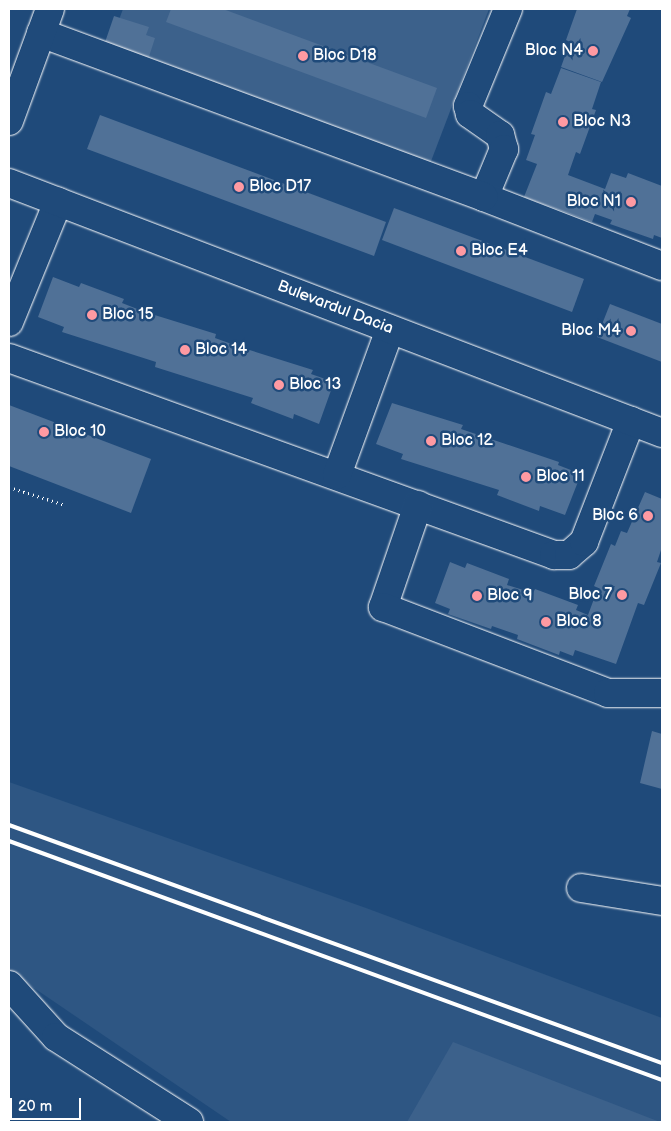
<!DOCTYPE html>
<html>
<head>
<meta charset="utf-8">
<style>
	body { margin:0 }
	#map { position:relative; width:671px; height:1131px; overflow:hidden; background:#1f4a7a; font-family:"Balsamiq Sans",sans-serif }
	div>[style] { position:absolute }
	[style*='--x'] { left:calc(var(--x)*1px); top:calc(var(--y)*1px); width:calc(var(--w)*1px); rotate:calc(var(--a)*1deg) }
	.built>* { inset:0; background:#2e5683 }
	.green>* { inset:0; background:#3c618b }
	.building>* { inset:0; background:#507197 }
	.path>* { height:3px; margin-top:-1.5px; transform-origin:0; background:repeating-linear-gradient(90deg,#fff 0 1px,transparent 0 5px) }
	.roads { filter:drop-shadow(0 0 1px #fff) drop-shadow(0 0 1px #fff) }
	.minor>* { height:28px; margin:-14px; padding:0 14px; transform-origin:14px; border-radius:14px; background:#1f4a7a }
	.major>* { height:28px; margin:-14px; padding:0 14px; transform-origin:14px; border-radius:14px; background:#1f4a7a }
	.rail>* { height:4px; margin:-2px; padding:0 2px; transform-origin:2px; border-radius:2px; background:#fff }
	.dots>* { width:14px; height:14px; translate:-50% -50%; box-sizing:border-box; border:2px solid #1f4a7a; border-radius:50% }
	span { translate:-50% -50%; white-space:nowrap; text-align:center; line-height:1.15; -webkit-text-stroke:5px #1f4a7a; paint-order:stroke }
	.poi-label { font-size:16px; color:#fff }
	.right { translate:-100% -50%; text-align:right }
	.left { translate:0 -50%; text-align:left }
	.street-label { font-size:16px; color:#fff }
	.frame { position:absolute; inset:0; border:10px solid #fff; pointer-events:none }
	.scale { position:absolute; left:10px; top:1098px; width:71px; height:22px; box-sizing:border-box; border:2px solid #fff; border-top:0; padding-left:6px; font-size:15px; line-height:18px; white-space:nowrap; color:#fff; -webkit-text-stroke:4px #1f4a7a; paint-order:stroke }
</style>
</head>
<body>
<div id="map">
	<div class="built">
		<div style="clip-path:polygon(9px 782px,366px 908px,662px 1018px,662px 1122px,231px 1122px,9px 971px)"></div>
	</div>
	<div class="green">
		<div style="clip-path:polygon(123px 9px,489px 9px,425px 177px,105px 57px)"></div>
		<div style="clip-path:polygon(453px 1042px,660px 1122px,407px 1122px)"></div>
	</div>
	<div class="building">
		<div style="clip-path:polygon(171px 9px,223px 9px,437px 88px,426px 118px,166px 22px)"></div>
		<div style="clip-path:polygon(577px 9px,630px 9px,627px 16px,631px 18px,602px 82px,561px 67px,570px 42px,566px 40px)"></div>
		<div style="clip-path:polygon(114px 16px,149px 27px,146px 35px,155px 38px,146px 66px,102px 51px)"></div>
		<div style="clip-path:polygon(561px 68px,601px 82px,592px 109px,596px 110px,580px 154px,576px 152px,568px 175px,605px 189px,611px 173px,626px 178px,628px 173px,662px 186px,662px 238px,654px 235px,653px 239px,610px 224px,612px 220px,595px 214px,592px 222px,524px 197px,537px 164px,526px 160px,535px 135px,531px 134px,546px 92px,551px 94px)"></div>
		<div style="clip-path:polygon(100px 115px,386px 222px,374px 256px,87px 149px)"></div>
		<div style="clip-path:polygon(394px 208px,584px 279px,572px 312px,382px 240px)"></div>
		<div style="clip-path:polygon(53px 277px,79px 287px,81px 283px,124px 299px,122px 303px,145px 312px,216px 334px,215px 338px,240px 347px,313px 370px,311px 374px,334px 382px,319px 424px,294px 414px,293px 419px,251px 403px,253px 398px,155px 367px,156px 362px,62px 332px,64px 327px,38px 317px)"></div>
		<div style="clip-path:polygon(610px 304px,662px 324px,662px 362px,597px 337px)"></div>
		<div style="clip-path:polygon(392px 403px,463px 425px,461px 429px,559px 462px,558px 465px,581px 474px,565px 515px,540px 506px,539px 511px,497px 495px,499px 490px,401px 459px,403px 454px,376px 444px)"></div>
		<div style="clip-path:polygon(9px 405px,151px 459px,131px 513px,9px 466px)"></div>
		<div style="clip-path:polygon(645px 492px,662px 499px,662px 547px,657px 562px,661px 563px,644px 605px,638px 603px,616px 664px,575px 650px,573px 656px,560px 651px,559px 655px,517px 639px,518px 635px,492px 626px,491px 629px,448px 614px,450px 609px,435px 603px,450px 562px,465px 568px,467px 563px,509px 579px,507px 585px,533px 593px,535px 589px,578px 605px,576px 610px,588px 615px,598px 588px,594px 586px,611px 544px,615px 546px,621px 531px,627px 533px)"></div>
		<div style="clip-path:polygon(652px 731px,662px 734px,662px 789px,640px 783px)"></div>
	</div>
	<div class="path">
		<div style="--x:9;--y:487;--w:59;--a:17.8"></div>
	</div>
	<div class="roads">
		<div class="minor">
			<div style="--x:508;--y:9;--w:105;--a:112.4"></div>
			<div style="--x:468;--y:106;--w:8;--a:76"></div>
			<div style="--x:470;--y:114;--w:37;--a:35"></div>
			<div style="--x:500;--y:135;--w:15;--a:74"></div>
			<div style="--x:504;--y:149;--w:52;--a:112.6"></div>
			<div style="--x:484;--y:197;--w:191;--a:21.2"></div>
			<div style="--x:41;--y:33;--w:472;--a:20.3"></div>
			<div style="--x:9;--y:121;--w:119;--a:-69.9"></div>
			<div style="--x:9;--y:322;--w:130;--a:-67.8"></div>
			<div style="--x:9;--y:358;--w:580;--a:19.87"></div>
			<div style="--x:554;--y:555;--w:15;--a:0"></div>
			<div style="--x:569;--y:555;--w:20;--a:-41"></div>
			<div style="--x:584;--y:542;--w:130;--a:-68.8"></div>
			<div style="--x:337;--y:475;--w:155;--a:-70"></div>
			<div style="--x:418;--y:505;--w:108;--a:108.9"></div>
			<div style="--x:383;--y:607;--w:241;--a:20.9"></div>
			<div style="--x:608;--y:693;--w:54;--a:0"></div>
			<div style="--x:581;--y:888;--w:82;--a:9.1"></div>
			<div style="--x:9;--y:985;--w:70;--a:47.9"></div>
			<div style="--x:56;--y:1037;--w:158;--a:32.6"></div>
		</div>
		<div class="major">
			<div style="--x:9;--y:183;--w:699;--a:20.95"></div>
		</div>
	</div>
	<div class="rail">
		<div style="--x:9;--y:825;--w:695;--a:20.03"></div>
		<div style="--x:9;--y:841;--w:695;--a:20.1"></div>
	</div>
	<div class="dots">
		<div style="left:593px;top:51px;background:#ff9aa2"></div>
		<div style="left:303px;top:56px;background:#ff9aa2"></div>
		<div style="left:563px;top:122px;background:#ff9aa2"></div>
		<div style="left:239px;top:187px;background:#ff9aa2"></div>
		<div style="left:631px;top:202px;background:#ff9aa2"></div>
		<div style="left:461px;top:251px;background:#ff9aa2"></div>
		<div style="left:92px;top:315px;background:#ff9aa2"></div>
		<div style="left:631px;top:331px;background:#ff9aa2"></div>
		<div style="left:185px;top:350px;background:#ff9aa2"></div>
		<div style="left:279px;top:385px;background:#ff9aa2"></div>
		<div style="left:44px;top:432px;background:#ff9aa2"></div>
		<div style="left:431px;top:441px;background:#ff9aa2"></div>
		<div style="left:526px;top:477px;background:#ff9aa2"></div>
		<div style="left:648px;top:516px;background:#ff9aa2"></div>
		<div style="left:622px;top:595px;background:#ff9aa2"></div>
		<div style="left:477px;top:596px;background:#ff9aa2"></div>
		<div style="left:546px;top:622px;background:#ff9aa2"></div>
	</div>
	<div class="poi-label">
		<span class="right" style="left:583px;top:51px">Bloc N4</span>
		<span class="left" style="left:313px;top:56px">Bloc D18</span>
		<span class="left" style="left:573px;top:122px">Bloc N3</span>
		<span class="left" style="left:249px;top:187px">Bloc D17</span>
		<span class="right" style="left:621px;top:202px">Bloc N1</span>
		<span class="left" style="left:471px;top:251px">Bloc E4</span>
		<span class="left" style="left:102px;top:315px">Bloc 15</span>
		<span class="right" style="left:621px;top:331px">Bloc M4</span>
		<span class="left" style="left:195px;top:350px">Bloc 14</span>
		<span class="left" style="left:289px;top:385px">Bloc 13</span>
		<span class="left" style="left:54px;top:432px">Bloc 10</span>
		<span class="left" style="left:441px;top:441px">Bloc 12</span>
		<span class="left" style="left:536px;top:477px">Bloc 11</span>
		<span class="right" style="left:638px;top:516px">Bloc 6</span>
		<span class="right" style="left:612px;top:595px">Bloc 7</span>
		<span class="left" style="left:487px;top:596px">Bloc 9</span>
		<span class="left" style="left:556px;top:622px">Bloc 8</span>
	</div>
	<div class="street-label">
		<span style="left:335px;top:308px;rotate:21deg">Bulevardul Dacia</span>
	</div>
	<div class="frame"></div>
	<div class="scale">20 m</div>
</div>
</body>
</html>
